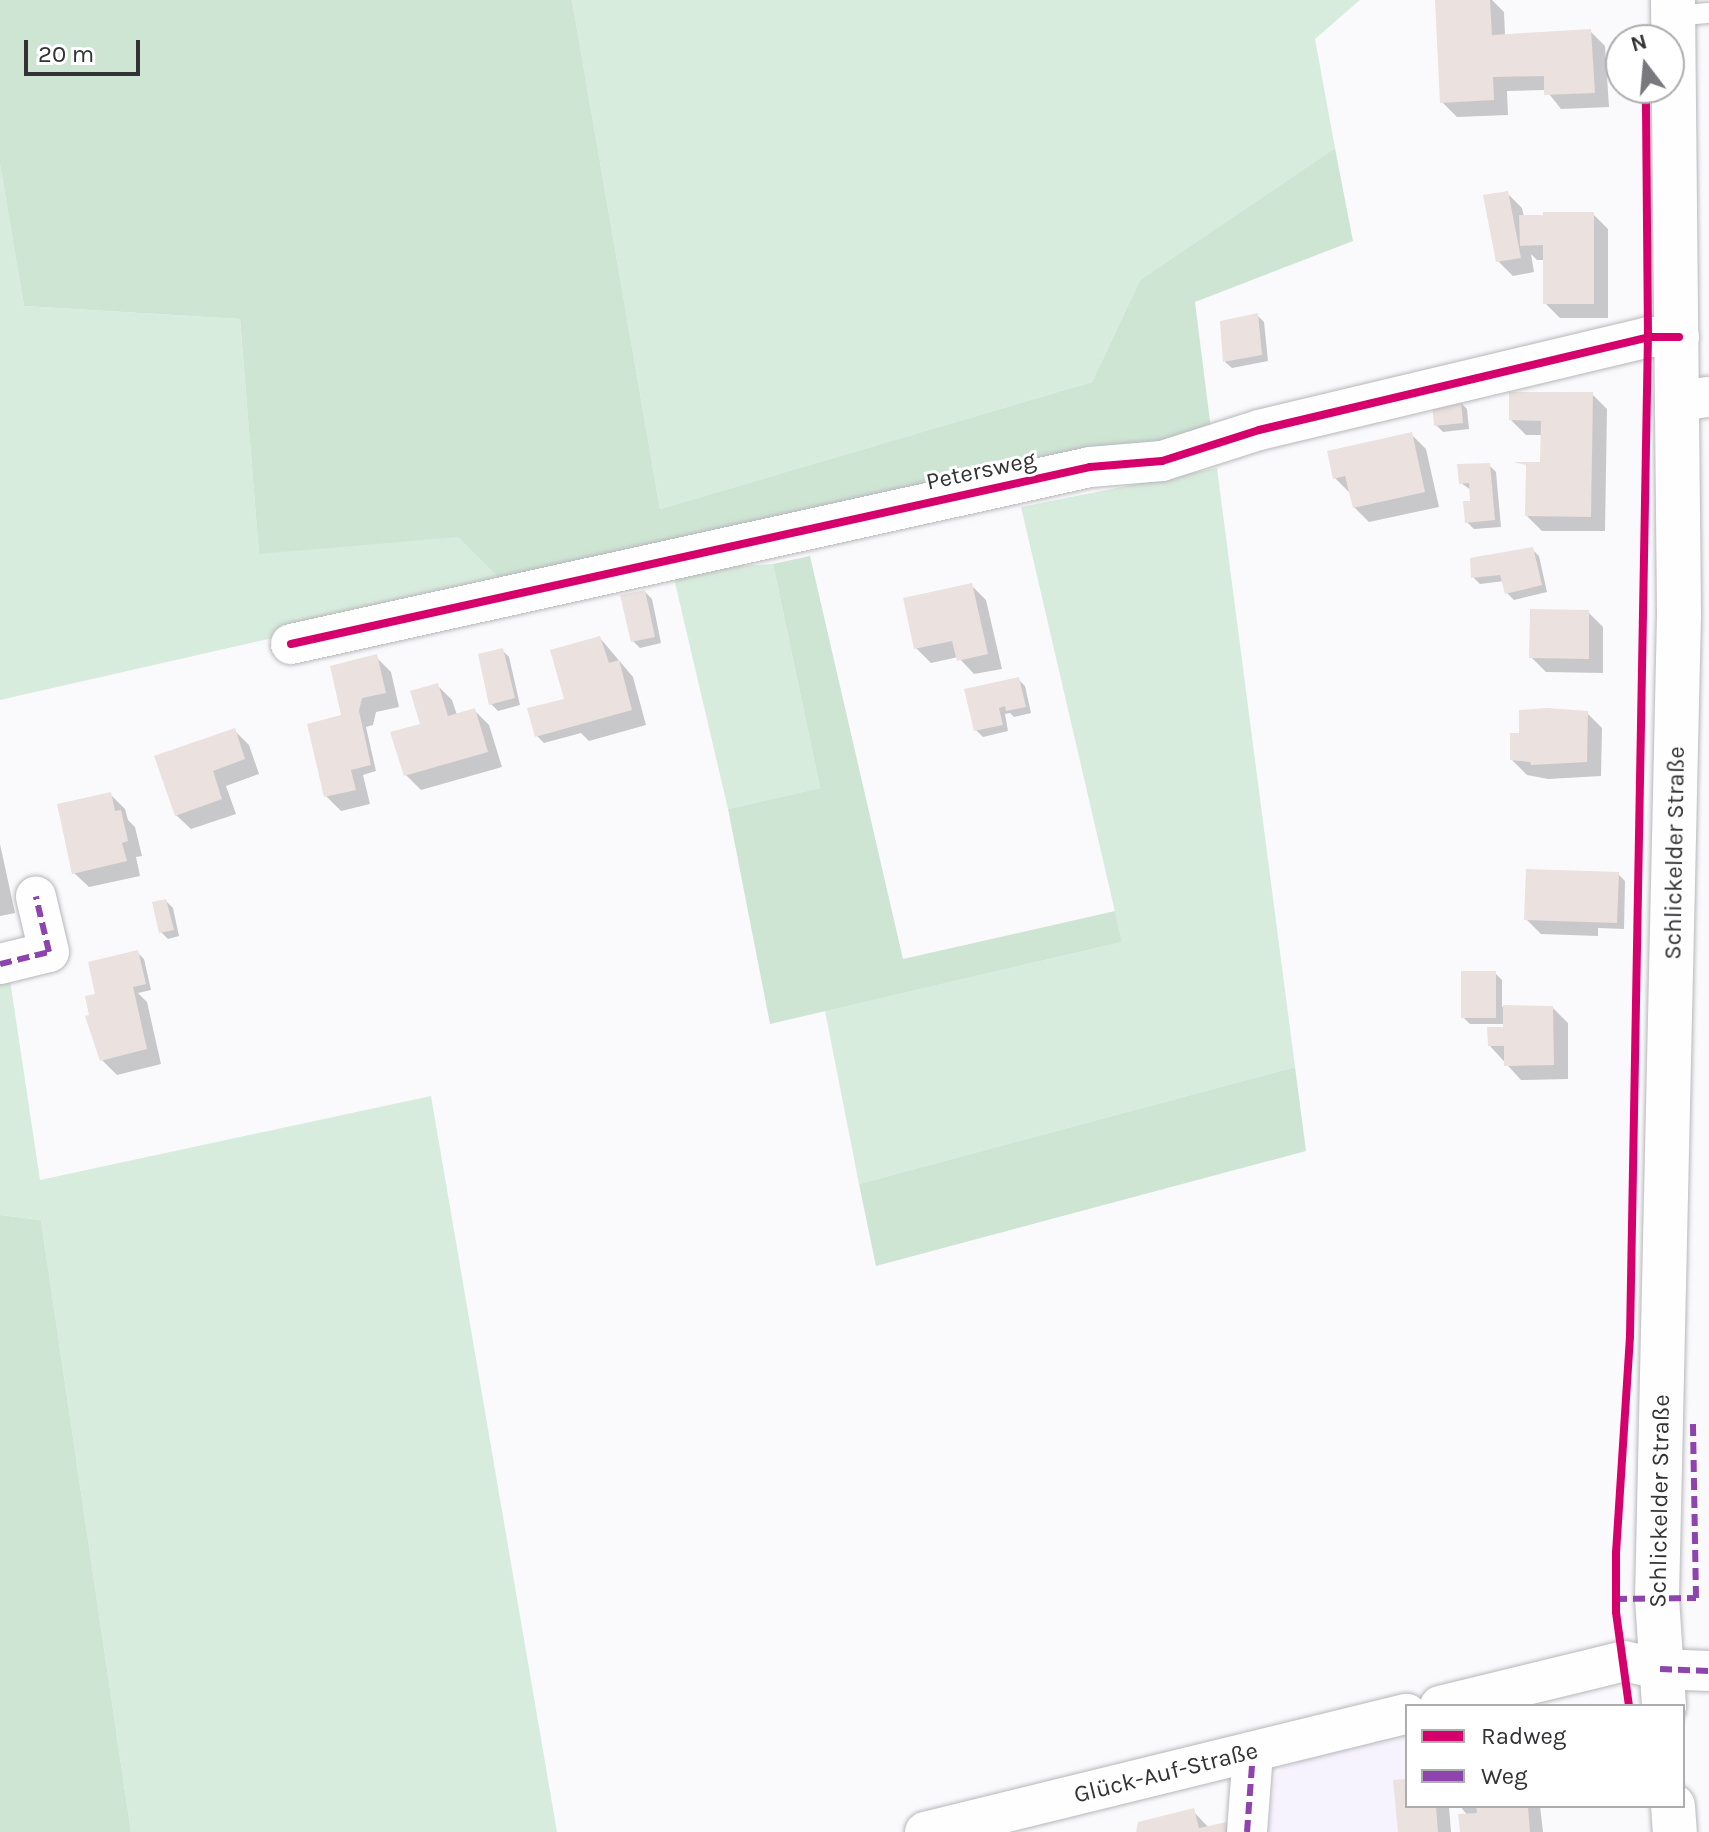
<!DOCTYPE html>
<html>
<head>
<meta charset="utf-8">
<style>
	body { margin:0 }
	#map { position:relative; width:1709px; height:1832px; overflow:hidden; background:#fafafd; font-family:Karla,sans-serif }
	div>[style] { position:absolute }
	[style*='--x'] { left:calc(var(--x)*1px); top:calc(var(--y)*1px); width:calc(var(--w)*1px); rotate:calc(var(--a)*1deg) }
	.education>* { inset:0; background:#f6f2fe }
	.green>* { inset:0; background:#d8ecdd }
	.forest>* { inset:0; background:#cee5d4 }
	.shadow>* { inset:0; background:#0003 }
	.building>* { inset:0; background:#ebe1de }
	.roads { filter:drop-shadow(0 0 2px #b7b7ba) drop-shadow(0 0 2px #b7b7ba) }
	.service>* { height:20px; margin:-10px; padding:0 10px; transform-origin:10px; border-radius:10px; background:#fefeff }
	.minor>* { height:40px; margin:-20px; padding:0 20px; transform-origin:20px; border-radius:20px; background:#fefeff }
	.secondary>* { height:44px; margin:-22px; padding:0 22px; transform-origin:22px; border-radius:22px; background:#fefeff }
	.quiet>* { height:6px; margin-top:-3px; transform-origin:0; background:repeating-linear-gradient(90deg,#8e44ad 0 12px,transparent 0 18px) }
	.cycleway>* { height:8px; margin:-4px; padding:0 4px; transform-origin:4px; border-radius:4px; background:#d6006c }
	span { translate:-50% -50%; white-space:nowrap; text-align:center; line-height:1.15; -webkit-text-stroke:6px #fff; paint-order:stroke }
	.street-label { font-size:24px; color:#333336 }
	.legend { position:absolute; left:1405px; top:1704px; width:280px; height:104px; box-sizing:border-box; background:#fff; border:2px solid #adadaf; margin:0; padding:10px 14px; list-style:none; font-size:24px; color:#333336 }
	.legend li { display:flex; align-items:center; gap:16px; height:40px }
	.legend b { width:40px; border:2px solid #adadaf }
	.north { position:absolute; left:1605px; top:24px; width:80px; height:80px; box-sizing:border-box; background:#fff; border:2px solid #adadaf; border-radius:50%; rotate:344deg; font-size:22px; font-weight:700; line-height:32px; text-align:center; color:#333336 }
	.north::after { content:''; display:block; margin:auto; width:28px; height:36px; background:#79797c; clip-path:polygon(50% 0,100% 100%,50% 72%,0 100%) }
	.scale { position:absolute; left:24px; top:40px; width:116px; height:36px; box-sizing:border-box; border:4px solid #333336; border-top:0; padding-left:10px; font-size:24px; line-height:28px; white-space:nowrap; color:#333336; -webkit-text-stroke:6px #fff; paint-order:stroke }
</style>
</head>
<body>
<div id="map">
	<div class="education">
		<div style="clip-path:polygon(1407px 1733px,1407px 1806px,1436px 1806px,1438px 1832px,1268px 1832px,1275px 1777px,1284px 1766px)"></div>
	</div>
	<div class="green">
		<div style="clip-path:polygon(572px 0,1360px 0,1315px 39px,1335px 148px,1140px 280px,1092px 382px,660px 509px)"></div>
		<div style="clip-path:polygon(0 165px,24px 306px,240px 319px,259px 553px,458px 536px,506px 585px,0 700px)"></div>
		<div style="clip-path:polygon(1217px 468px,1295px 1067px,859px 1184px,825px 1011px,1122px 942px,1021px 507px)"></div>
		<div style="clip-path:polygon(773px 564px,820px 788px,728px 809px,672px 570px)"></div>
		<div style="clip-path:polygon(10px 980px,40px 1180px,431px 1096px,557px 1832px,131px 1832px,41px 1220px,0 1215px,0 982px)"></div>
	</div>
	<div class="forest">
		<div style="clip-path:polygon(0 0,572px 0,660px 509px,1092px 382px,1140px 280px,1335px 148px,1353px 241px,1195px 302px,1212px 437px,506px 585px,458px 537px,259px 554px,240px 319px,24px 306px,0 165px)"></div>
		<div style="clip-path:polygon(810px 556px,903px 959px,1115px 911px,1122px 942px,770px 1024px,728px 809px,820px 788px,773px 564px)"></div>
		<div style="clip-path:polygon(1295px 1067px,1306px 1151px,876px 1266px,859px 1184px)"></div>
		<div style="clip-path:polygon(0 1215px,41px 1220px,131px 1832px,0 1832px)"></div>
	</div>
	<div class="shadow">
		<div style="clip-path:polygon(1437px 0,1492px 0,1504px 12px,1505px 36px,1590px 31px,1605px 46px,1609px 107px,1561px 109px,1546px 90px,1507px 91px,1508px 115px,1457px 117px,1442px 102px)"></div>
		<div style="clip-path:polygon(1507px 193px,1522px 208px,1524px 217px,1593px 214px,1608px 229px,1608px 318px,1560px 318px,1545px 303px,1545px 260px,1537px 260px,1531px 254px,1534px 272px,1513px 276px,1498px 261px)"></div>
		<div style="clip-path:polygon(1257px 315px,1264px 322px,1268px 361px,1232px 368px,1225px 362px)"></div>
		<div style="clip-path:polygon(1592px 394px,1607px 409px,1605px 531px,1542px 531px,1527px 516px,1542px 464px,1543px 435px,1526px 435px,1511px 420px)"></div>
		<div style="clip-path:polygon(1460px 402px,1467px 409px,1469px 429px,1443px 432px,1436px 425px)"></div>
		<div style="clip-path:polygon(1411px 434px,1426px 449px,1439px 507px,1369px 522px,1354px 507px,1351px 494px,1335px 478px)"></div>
		<div style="clip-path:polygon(1489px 465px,1496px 472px,1501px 527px,1474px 529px,1467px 522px,1472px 502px,1471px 490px,1461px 483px)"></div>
		<div style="clip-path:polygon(1532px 549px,1539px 556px,1547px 592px,1514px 600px,1507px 593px,1504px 581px,1480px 584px,1473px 577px)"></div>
		<div style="clip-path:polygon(971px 585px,986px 600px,1002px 669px,974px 674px,958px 657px,931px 663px,916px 648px)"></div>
		<div style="clip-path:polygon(645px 592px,652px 599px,661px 643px,640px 648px,633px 641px)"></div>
		<div style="clip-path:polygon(1588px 612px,1603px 627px,1603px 673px,1546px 672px,1531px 657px)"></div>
		<div style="clip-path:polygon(600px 638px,633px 677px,646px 725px,589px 741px,581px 733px,544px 743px,537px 736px,566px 700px)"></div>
		<div style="clip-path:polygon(502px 650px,509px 657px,520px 705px,498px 711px,491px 704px)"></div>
		<div style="clip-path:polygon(376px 657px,391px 672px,399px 707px,376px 712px,373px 725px,366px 727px,376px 771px,363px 775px,370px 804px,341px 811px,326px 796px,343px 722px)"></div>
		<div style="clip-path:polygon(1018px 679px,1025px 686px,1031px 713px,1014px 717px,1010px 713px,1005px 714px,1008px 731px,983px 737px,976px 730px)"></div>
		<div style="clip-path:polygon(437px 685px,452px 700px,457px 715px,474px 710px,489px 725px,502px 767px,421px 790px,406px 775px)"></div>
		<div style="clip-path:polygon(1587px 713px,1602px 728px,1601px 776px,1548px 779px,1527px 775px,1512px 760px,1521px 735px)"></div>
		<div style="clip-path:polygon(234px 730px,249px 745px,259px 774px,226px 786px,236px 814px,191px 829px,176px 815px)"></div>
		<div style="clip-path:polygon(110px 794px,125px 809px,128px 820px,135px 827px,142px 856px,136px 857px,140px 876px,89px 887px,74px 873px)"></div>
		<div style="clip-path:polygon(0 844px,15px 913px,0 916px)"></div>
		<div style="clip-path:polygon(1618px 874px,1625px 881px,1624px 929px,1598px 928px,1598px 936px,1541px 934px,1526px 919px)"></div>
		<div style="clip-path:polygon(166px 901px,173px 908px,179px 936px,168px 939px,161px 932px)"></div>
		<div style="clip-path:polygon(137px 952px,144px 959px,151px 990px,138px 993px,147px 1002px,161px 1064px,117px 1075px,102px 1060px,87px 1017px,92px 1016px,99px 995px)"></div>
		<div style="clip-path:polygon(1495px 973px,1502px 980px,1502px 1007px,1553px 1008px,1568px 1023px,1568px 1079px,1521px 1080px,1490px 1046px,1505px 1024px,1470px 1024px,1463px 1017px)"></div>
		<div style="clip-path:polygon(1407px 1781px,1407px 1806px,1449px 1806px,1451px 1832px,1400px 1832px)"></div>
		<div style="clip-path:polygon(1460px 1806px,1540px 1806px,1543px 1832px,1462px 1832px,1468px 1816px)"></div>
		<div style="clip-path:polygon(1193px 1811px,1209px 1828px,1226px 1824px,1233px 1832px,1137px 1832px)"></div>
	</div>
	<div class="building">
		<div style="clip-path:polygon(1435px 0,1490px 0,1492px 35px,1591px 29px,1595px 93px,1544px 95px,1544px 76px,1493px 77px,1494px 100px,1440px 103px)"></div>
		<div style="clip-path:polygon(1508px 191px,1521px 258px,1496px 262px,1483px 195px)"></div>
		<div style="clip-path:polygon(1543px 212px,1594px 212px,1594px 304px,1543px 304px,1543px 245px,1520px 246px,1519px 215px,1543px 215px)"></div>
		<div style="clip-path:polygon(1258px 313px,1262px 355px,1223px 362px,1220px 321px)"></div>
		<div style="clip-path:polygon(1509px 392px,1593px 392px,1591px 517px,1525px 516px,1526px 465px,1513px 462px,1540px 462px,1541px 421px,1509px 420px)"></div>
		<div style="clip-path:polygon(1461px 400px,1463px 423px,1434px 426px,1432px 403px)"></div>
		<div style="clip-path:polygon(1412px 432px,1425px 492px,1353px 508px,1345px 476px,1333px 479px,1327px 451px)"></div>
		<div style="clip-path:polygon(1490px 463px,1495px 520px,1465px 523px,1463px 501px,1470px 501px,1469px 483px,1459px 484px,1457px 464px)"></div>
		<div style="clip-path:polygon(1533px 547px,1542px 585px,1505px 594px,1500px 575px,1471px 578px,1470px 558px)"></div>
		<div style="clip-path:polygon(972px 583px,988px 654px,957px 661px,952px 641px,914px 649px,903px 598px)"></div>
		<div style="clip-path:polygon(645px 590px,655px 637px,631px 642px,620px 595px)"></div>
		<div style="clip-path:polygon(1530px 609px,1589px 610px,1589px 659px,1529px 658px)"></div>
		<div style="clip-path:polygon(600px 636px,609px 663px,619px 660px,632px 710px,535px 737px,527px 708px,564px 699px,550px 650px)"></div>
		<div style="clip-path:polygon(503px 648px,515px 698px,489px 705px,478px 654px)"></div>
		<div style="clip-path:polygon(377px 654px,386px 693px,362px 698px,359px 711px,371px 765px,351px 770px,356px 790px,324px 797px,307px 724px,341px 715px,330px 666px)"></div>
		<div style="clip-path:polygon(1019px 677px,1026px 707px,1006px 711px,1005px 706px,999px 708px,1003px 725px,974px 731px,964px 689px)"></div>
		<div style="clip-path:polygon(438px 683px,448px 716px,475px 708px,488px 752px,404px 776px,390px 732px,420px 724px,410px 691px)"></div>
		<div style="clip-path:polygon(1547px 708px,1588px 711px,1587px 762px,1531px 765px,1530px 762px,1510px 760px,1510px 733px,1519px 733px,1519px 710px)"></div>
		<div style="clip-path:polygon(235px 728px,245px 759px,213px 771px,222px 799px,175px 816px,154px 756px)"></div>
		<div style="clip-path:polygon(111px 792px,115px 811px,121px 810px,128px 841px,122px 843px,127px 861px,72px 874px,57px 804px)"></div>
		<div style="clip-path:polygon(1526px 869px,1619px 872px,1617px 923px,1524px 920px)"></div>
		<div style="clip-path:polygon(166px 899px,174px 930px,159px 933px,152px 902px)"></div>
		<div style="clip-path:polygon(138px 950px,146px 984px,133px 987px,147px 1049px,100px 1061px,85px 1016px,89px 1015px,85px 996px,95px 994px,88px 962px)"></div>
		<div style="clip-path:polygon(1461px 971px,1496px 971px,1496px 1018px,1461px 1018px)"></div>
		<div style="clip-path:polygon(1503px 1005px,1553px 1006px,1554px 1065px,1504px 1066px,1504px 1046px,1488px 1046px,1487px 1027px,1503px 1027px)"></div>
		<div style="clip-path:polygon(1407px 1779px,1407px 1806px,1436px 1806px,1438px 1832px,1398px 1832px,1393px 1780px)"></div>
		<div style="clip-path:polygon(1476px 1806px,1528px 1806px,1530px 1832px,1460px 1832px,1458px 1814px,1477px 1813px)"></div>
		<div style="clip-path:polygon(1194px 1808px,1199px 1828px,1227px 1822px,1226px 1832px,1136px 1832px,1138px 1822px)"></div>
	</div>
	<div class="roads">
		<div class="service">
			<div style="--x:1673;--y:16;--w:36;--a:-5"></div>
		</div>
		<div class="minor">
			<div style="--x:1679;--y:401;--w:30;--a:-8"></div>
			<div style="--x:291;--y:644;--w:818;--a:-12.49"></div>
			<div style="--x:1090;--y:467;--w:72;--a:-4.8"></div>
			<div style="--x:1162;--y:461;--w:102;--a:-17.7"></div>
			<div style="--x:1259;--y:430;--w:400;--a:-13.4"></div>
			<div style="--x:1648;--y:337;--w:31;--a:0"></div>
			<div style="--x:0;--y:964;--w:50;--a:-13.8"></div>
			<div style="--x:49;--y:952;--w:57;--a:-103.3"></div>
			<div style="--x:1440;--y:1706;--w:189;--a:-13.7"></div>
			<div style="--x:1624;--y:1661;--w:37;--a:13"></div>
			<div style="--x:1660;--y:1669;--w:49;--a:2.3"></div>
			<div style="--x:925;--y:1832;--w:496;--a:-13.8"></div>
			<div style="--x:1247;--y:1832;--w:80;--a:-85.7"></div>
		</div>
		<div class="secondary">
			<div style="--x:1664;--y:1706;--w:107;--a:-93.7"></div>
			<div style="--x:1657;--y:1599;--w:984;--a:-88.72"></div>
			<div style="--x:1679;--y:615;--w:615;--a:-90.56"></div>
			<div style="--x:1673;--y:1806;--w:26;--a:86"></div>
		</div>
	</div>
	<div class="quiet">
		<div style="--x:0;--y:964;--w:50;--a:-13.8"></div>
		<div style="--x:49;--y:952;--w:57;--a:-103.3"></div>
		<div style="--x:1615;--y:1599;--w:81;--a:-0.7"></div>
		<div style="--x:1696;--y:1598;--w:180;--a:-91"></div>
		<div style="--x:1660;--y:1669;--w:49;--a:2.3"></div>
		<div style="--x:1247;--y:1832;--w:80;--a:-85.7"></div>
	</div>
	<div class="cycleway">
		<div style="--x:291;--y:644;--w:818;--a:-12.49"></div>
		<div style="--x:1090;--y:467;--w:72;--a:-4.8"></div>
		<div style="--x:1162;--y:461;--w:102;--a:-17.7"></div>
		<div style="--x:1259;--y:430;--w:400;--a:-13.4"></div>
		<div style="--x:1648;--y:337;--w:31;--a:0"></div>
		<div style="--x:1629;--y:1706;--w:95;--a:-97.9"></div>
		<div style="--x:1616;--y:1612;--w:59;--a:-90"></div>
		<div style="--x:1616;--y:1553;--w:217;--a:-86.3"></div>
		<div style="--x:1630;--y:1336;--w:999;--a:-88.97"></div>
		<div style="--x:1648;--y:337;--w:249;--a:-90.5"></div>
	</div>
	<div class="street-label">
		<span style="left:981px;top:471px;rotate:-12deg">Petersweg</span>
		<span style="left:1675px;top:853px;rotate:-89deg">Schlickelder Straße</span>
		<span style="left:1660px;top:1501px;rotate:-89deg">Schlickelder Straße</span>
		<span style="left:1166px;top:1773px;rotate:-14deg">Glück-Auf-Straße</span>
	</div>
	<ul class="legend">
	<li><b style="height:10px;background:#d6006c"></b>Radweg</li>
	<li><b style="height:10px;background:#8e44ad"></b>Weg</li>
	</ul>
	<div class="north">N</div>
	<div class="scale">20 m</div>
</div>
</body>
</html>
